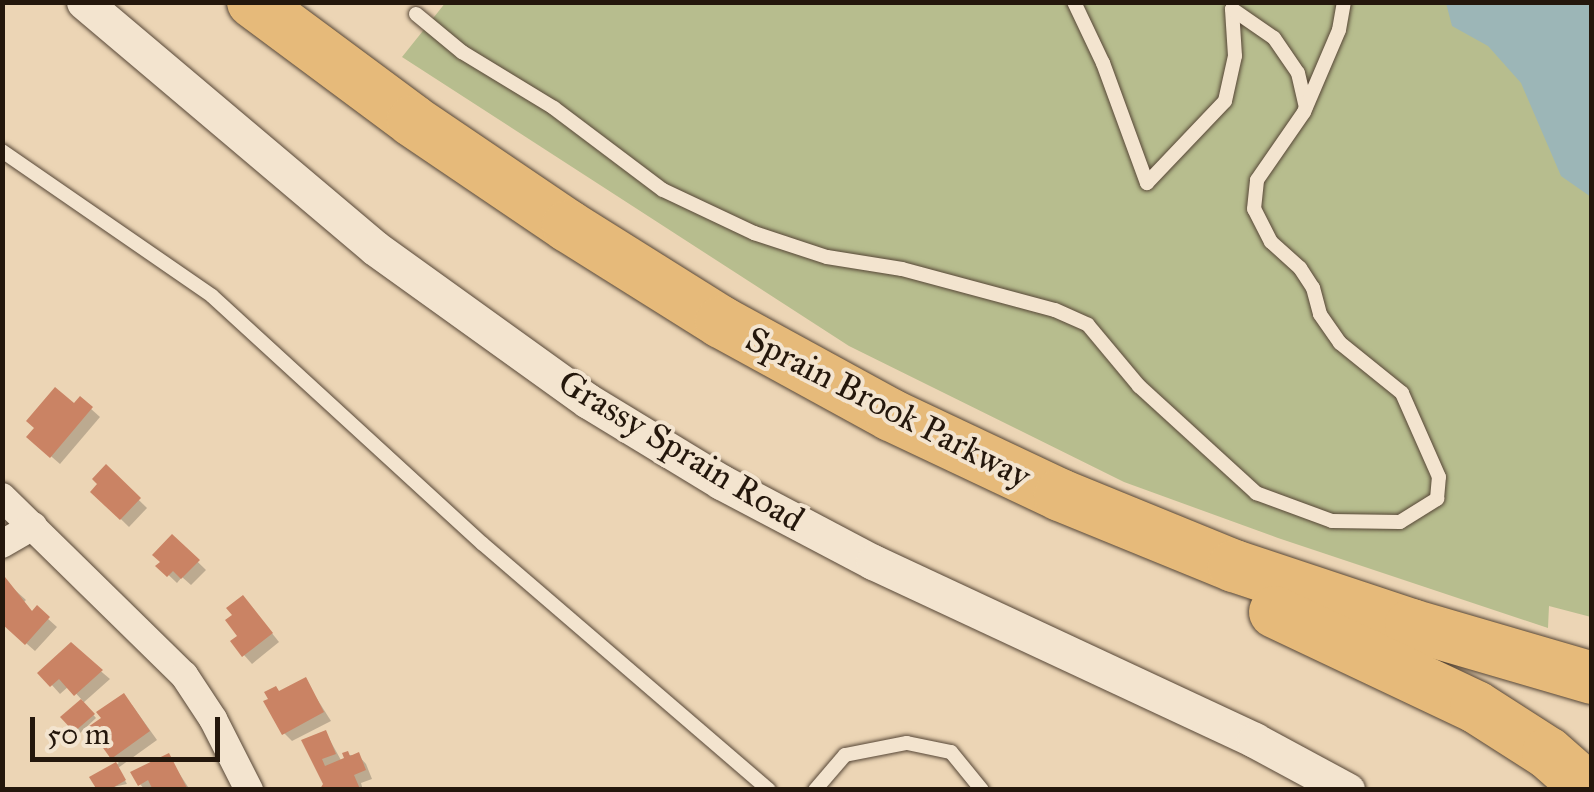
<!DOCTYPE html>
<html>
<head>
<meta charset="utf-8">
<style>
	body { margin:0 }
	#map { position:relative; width:1594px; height:792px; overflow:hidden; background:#ecd5b5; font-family:"IM FELL Great Primer",serif }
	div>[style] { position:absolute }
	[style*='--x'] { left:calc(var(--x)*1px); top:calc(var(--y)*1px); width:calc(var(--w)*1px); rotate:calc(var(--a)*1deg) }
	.green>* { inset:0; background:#b7bd8e }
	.water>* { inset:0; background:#9cb6b7 }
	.shadow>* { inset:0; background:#0003 }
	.building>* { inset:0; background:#ca8364 }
	.roads { filter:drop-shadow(0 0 2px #564636) drop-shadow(0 0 2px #564636) }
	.service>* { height:14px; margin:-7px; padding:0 7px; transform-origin:7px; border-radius:7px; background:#f3e4cf }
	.minor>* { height:28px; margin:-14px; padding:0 14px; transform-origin:14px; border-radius:14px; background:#f3e4cf }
	.tertiary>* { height:35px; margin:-17.5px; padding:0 17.5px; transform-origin:17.5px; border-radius:17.5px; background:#f3e4cf }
	.motorway>* { height:52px; margin:-26px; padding:0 26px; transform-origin:26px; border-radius:26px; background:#e6ba7a }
	span { translate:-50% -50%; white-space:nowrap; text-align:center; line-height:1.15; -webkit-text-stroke:8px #f3e4cf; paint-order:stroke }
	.street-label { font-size:35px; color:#24170c }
	.frame { position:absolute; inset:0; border:5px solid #24170c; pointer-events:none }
	.scale { position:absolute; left:30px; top:717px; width:190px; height:45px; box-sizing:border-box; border:5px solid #24170c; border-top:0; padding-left:12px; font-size:30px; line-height:35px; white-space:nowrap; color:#24170c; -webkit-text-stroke:8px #f3e4cf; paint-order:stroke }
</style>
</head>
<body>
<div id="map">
	<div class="green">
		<div style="clip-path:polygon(446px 2px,1496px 3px,1591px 197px,1591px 617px,1549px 606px,1548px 628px,1278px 538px,1124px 482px,849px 346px,402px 57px)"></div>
	</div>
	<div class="water">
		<div style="clip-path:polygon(1446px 3px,1591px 3px,1591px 197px,1561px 176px,1521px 83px,1488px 46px,1452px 26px)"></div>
	</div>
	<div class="shadow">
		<div style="clip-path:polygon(80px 399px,100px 417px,60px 464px,38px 445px)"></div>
		<div style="clip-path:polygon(106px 468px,147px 508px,129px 527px,93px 492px)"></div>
		<div style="clip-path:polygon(172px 537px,206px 570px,191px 585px,182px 577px,177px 583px,159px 566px)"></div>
		<div style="clip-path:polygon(5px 581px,26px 600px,21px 605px,32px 615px,37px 609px,57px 627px,35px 651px,2px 622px)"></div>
		<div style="clip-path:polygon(251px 607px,279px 642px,252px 664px,244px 655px,241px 636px)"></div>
		<div style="clip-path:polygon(71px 646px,110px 679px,83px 703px,96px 718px,79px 734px,64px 717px,83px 701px,69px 686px,60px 694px,41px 673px)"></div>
		<div style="clip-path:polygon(305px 680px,331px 721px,292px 741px,284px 733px,271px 700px)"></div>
		<div style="clip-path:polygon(132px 705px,157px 740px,118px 768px,127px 784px,99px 790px,93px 778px,119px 763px,113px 758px)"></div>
		<div style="clip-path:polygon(326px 733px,342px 762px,346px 755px,358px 755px,366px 764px,372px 779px,361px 783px,363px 790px,320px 790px,326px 785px,305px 741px)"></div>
		<div style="clip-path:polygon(168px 756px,190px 790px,145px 790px,140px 784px)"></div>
	</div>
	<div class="building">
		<div style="clip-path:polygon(55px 387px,74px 403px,80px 396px,93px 407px,50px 458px,26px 437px,34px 428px,26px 421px)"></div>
		<div style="clip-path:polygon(106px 464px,141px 498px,120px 520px,90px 492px,97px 484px,92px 479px)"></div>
		<div style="clip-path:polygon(172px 534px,200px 560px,181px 579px,173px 571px,167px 577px,155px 566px,160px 562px,152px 555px)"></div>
		<div style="clip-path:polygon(5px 577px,32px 611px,37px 605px,50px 617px,25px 645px,2px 624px)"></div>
		<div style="clip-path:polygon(243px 595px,273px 633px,242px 657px,230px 641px,237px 636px,225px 620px,232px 615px,226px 608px)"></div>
		<div style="clip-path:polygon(71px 642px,103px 670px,74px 696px,59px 679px,50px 687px,37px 673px)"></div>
		<div style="clip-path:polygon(306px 677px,324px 712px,282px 735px,263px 701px,268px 699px,264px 692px,276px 686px,279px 691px)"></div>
		<div style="clip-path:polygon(124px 693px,150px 731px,111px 759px,88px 727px,101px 718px,96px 712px)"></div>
		<div style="clip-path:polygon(81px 699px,95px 714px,74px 732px,60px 717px)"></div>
		<div style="clip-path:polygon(326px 730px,336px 754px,322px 759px,325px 766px,344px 758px,342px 753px,348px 751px,350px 756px,359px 752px,366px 770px,354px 775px,360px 789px,320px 789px,323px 784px,301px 740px)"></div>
		<div style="clip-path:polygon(169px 753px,188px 790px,153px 790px,148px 780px,138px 786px,130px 772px)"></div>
		<div style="clip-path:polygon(116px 762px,126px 780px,109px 790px,97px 790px,89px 777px)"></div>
	</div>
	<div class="roads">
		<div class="service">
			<div style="--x:1074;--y:2;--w:68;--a:64.6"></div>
			<div style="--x:1103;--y:63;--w:128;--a:69.9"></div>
			<div style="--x:1147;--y:183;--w:113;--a:-46.4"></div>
			<div style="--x:1225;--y:101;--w:46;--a:-77.5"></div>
			<div style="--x:1235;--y:56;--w:47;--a:-93.7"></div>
			<div style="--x:1232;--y:9;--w:51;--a:34.6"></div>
			<div style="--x:1274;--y:38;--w:42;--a:55.6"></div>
			<div style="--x:1298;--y:73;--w:35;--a:77"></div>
			<div style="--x:416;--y:14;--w:60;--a:39.6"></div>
			<div style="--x:462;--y:52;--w:108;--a:31.3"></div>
			<div style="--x:554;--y:108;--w:136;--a:37"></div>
			<div style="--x:663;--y:190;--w:101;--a:25.3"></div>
			<div style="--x:754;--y:233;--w:77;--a:18.2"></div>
			<div style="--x:827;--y:257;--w:76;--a:9.1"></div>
			<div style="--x:902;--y:269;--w:158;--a:15"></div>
			<div style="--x:1055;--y:310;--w:36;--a:24"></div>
			<div style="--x:1088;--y:325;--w:80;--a:50.1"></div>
			<div style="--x:1139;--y:386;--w:159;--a:42.4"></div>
			<div style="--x:1256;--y:493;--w:81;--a:20.2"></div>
			<div style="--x:1332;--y:521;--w:68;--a:0.8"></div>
			<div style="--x:1400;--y:522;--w:44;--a:-31.9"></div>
			<div style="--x:1437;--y:499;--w:22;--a:-85"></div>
			<div style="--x:1439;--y:477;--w:92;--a:-113.8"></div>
			<div style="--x:1402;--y:393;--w:80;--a:-141.1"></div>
			<div style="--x:1340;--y:343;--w:35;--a:-125"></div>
			<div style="--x:1320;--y:314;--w:27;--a:-105"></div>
			<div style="--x:1313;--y:288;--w:24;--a:-123"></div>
			<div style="--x:1300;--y:268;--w:39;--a:-138"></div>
			<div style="--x:1271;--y:242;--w:37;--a:-117"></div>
			<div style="--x:1254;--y:209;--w:29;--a:-84"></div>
			<div style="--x:1257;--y:180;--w:83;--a:-55.3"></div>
			<div style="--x:1304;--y:112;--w:89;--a:-66.9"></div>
			<div style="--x:1339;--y:30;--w:28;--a:-80"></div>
			<div style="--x:2;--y:151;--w:255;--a:34.6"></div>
			<div style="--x:212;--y:296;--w:367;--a:42.5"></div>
			<div style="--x:483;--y:544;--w:377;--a:40.7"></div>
			<div style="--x:815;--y:790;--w:46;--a:-49.4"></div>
			<div style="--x:845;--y:755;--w:63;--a:-11"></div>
			<div style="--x:907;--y:743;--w:45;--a:11.6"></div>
			<div style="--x:951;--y:752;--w:49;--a:50.8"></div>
		</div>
		<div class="minor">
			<div style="--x:2;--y:497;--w:255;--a:44.4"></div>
			<div style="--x:184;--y:675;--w:53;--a:56.6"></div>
			<div style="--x:213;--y:719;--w:80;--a:63.1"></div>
			<div style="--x:2;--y:544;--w:36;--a:-30"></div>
		</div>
		<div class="tertiary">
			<div style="--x:84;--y:2;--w:381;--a:40.2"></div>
			<div style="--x:375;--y:248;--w:262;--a:35.7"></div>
			<div style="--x:588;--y:401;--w:156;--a:31.3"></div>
			<div style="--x:721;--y:482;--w:172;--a:27.8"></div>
			<div style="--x:873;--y:562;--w:421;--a:25"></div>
			<div style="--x:1254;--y:740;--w:106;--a:28.3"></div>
		</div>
		<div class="motorway">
			<div style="--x:253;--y:2;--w:199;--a:36.6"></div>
			<div style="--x:413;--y:121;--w:187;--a:34.1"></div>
			<div style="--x:568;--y:226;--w:181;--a:32.1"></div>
			<div style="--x:721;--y:322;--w:194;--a:28.7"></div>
			<div style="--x:891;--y:415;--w:187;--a:25.3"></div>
			<div style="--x:1060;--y:495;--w:188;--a:22.2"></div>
			<div style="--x:1234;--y:566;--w:187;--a:18.4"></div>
			<div style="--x:1411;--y:625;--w:189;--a:16.3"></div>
			<div style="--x:1275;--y:612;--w:222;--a:25.3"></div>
			<div style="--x:1476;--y:707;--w:85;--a:32.6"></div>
			<div style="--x:1548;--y:753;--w:56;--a:41.4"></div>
		</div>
	</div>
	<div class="street-label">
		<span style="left:888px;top:408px;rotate:27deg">Sprain Brook Parkway</span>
		<span style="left:681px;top:451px;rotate:31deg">Grassy Sprain Road</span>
	</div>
	<div class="frame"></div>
	<div class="scale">50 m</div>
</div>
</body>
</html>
